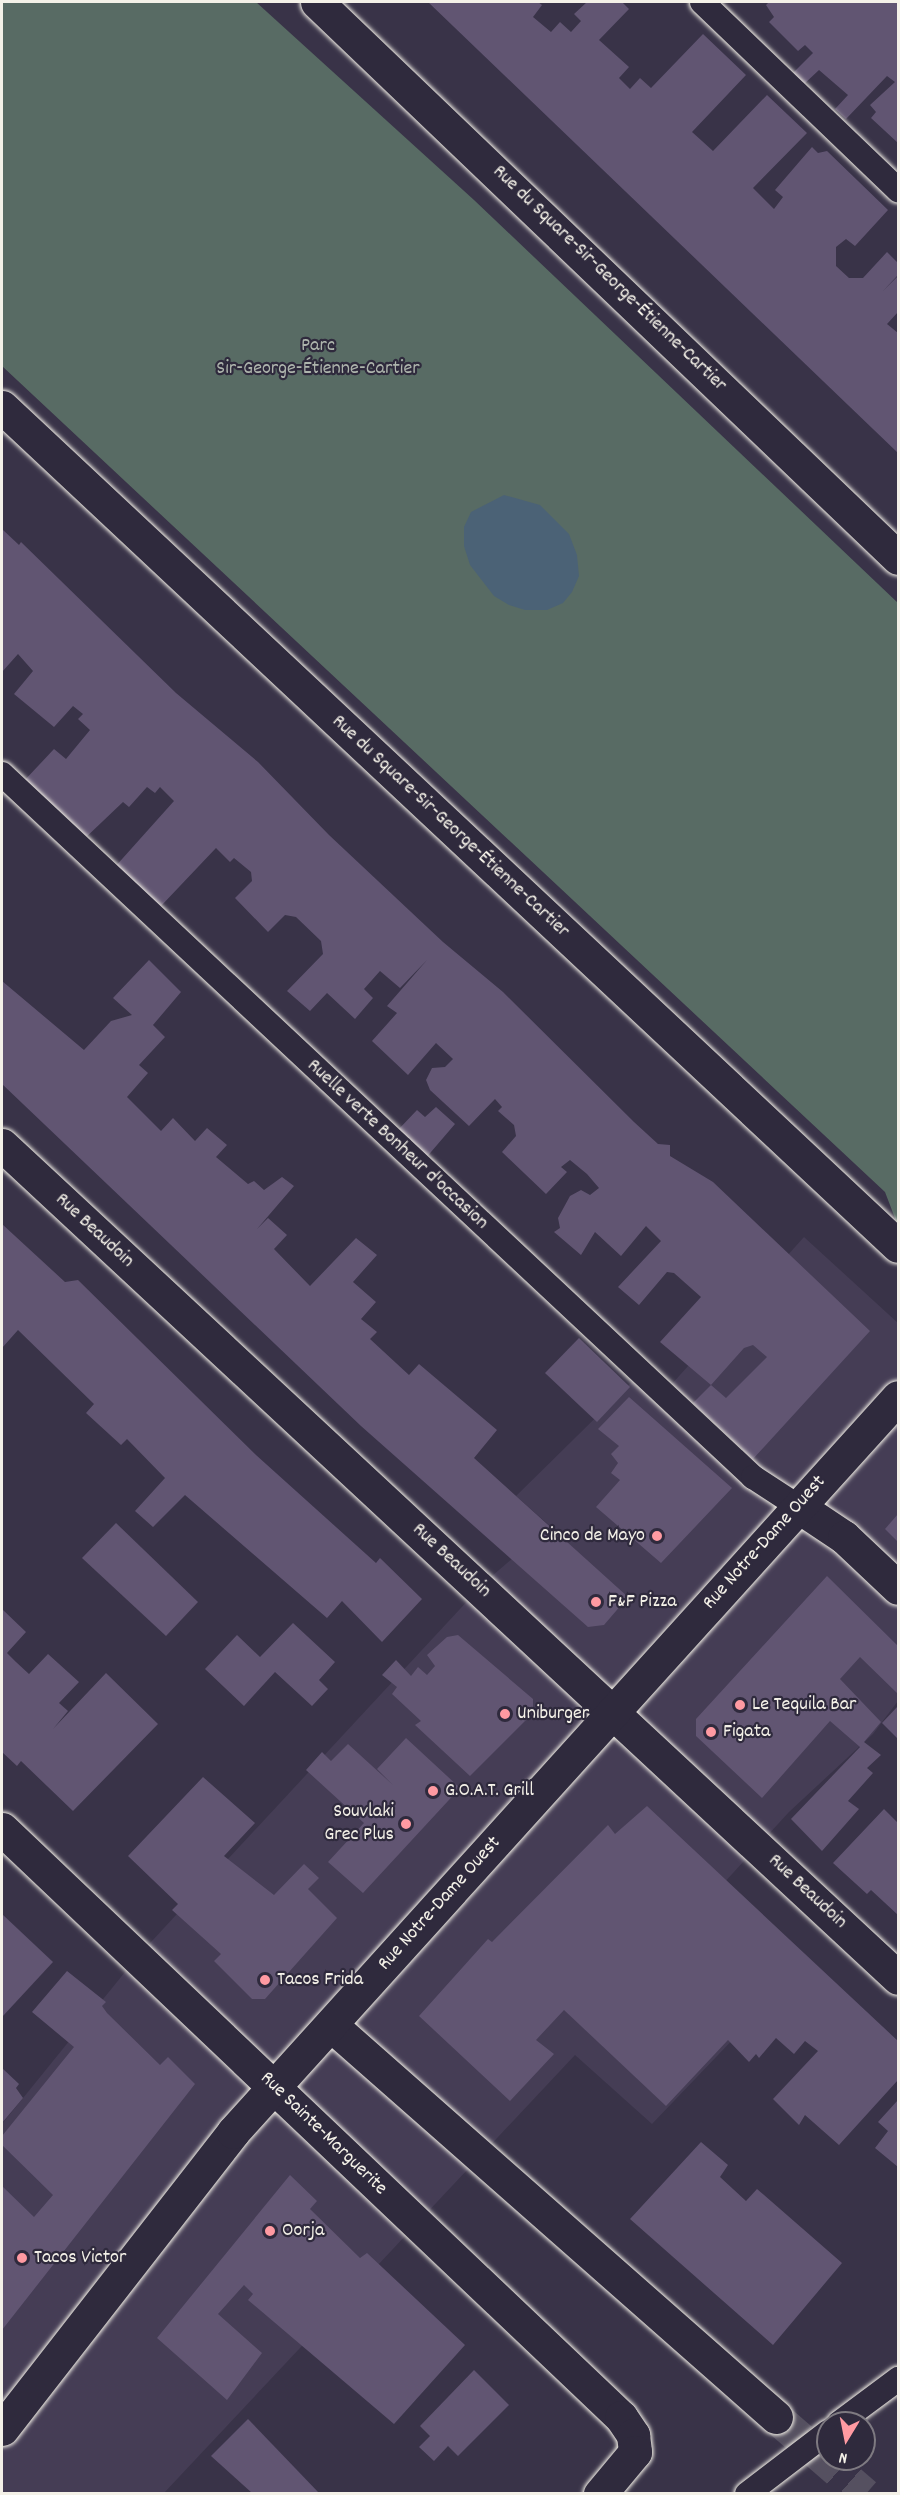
<!DOCTYPE html>
<html>
<head>
<meta charset="utf-8">
<style>
	body { margin:0 }
	#map { position:relative; width:900px; height:2495px; overflow:hidden; background:#393348; font-family:Dekko,sans-serif }
	div>[style] { position:absolute }
	[style*='--x'] { left:calc(var(--x)*1px); top:calc(var(--y)*1px); width:calc(var(--w)*1px); rotate:calc(var(--a)*1deg) }
	.built>* { inset:0; background:#453d55 }
	.green>* { inset:0; background:#586b64 }
	.water>* { inset:0; background:#4b6276 }
	.building>* { inset:0; background:#615572 }
	.tertiary-tunnel>* { height:33px; margin-top:-16.5px; transform-origin:0; background:repeating-linear-gradient(90deg,#555060 0 33px,transparent 0 49px) }
	.roads { filter:drop-shadow(0 0 2px #f4f1e8) drop-shadow(0 0 2px #f4f1e8) }
	.service>* { height:24px; margin:-12px; padding:0 12px; transform-origin:12px; border-radius:12px; background:#2f2a3d }
	.minor>* { height:33px; margin:-16.5px; padding:0 16.5px; transform-origin:16.5px; border-radius:16.5px; background:#2f2a3d }
	.tertiary>* { height:33px; margin:-16.5px; padding:0 16.5px; transform-origin:16.5px; border-radius:16.5px; background:#2f2a3d }
	.secondary>* { height:33px; margin:-16.5px; padding:0 16.5px; transform-origin:16.5px; border-radius:16.5px; background:#2f2a3d }
	.dots>* { width:16px; height:16px; translate:-50% -50%; box-sizing:border-box; border:3px solid #2f2a3d; border-radius:50% }
	span { translate:-50% -50%; white-space:nowrap; text-align:center; line-height:1.15; -webkit-text-stroke:4.5px #2f2a3d; paint-order:stroke }
	.street-label { font-size:20px; color:#f4f1e8 }
	.park-label { font-size:20px; color:#aeb5ad }
	.poi-label { font-size:20px; color:#f4f1e8 }
	.right { translate:-100% -50%; text-align:right }
	.left { translate:0 -50%; text-align:left }
	.frame { position:absolute; inset:0; border:3px solid #f4f1e8; pointer-events:none }
	.north { position:absolute; left:816px; top:2411px; width:60px; height:60px; box-sizing:border-box; background:#2f2a3d; border:2px solid #7e7a81; border-radius:50%; rotate:190deg; font-size:16px; font-weight:700; line-height:24px; text-align:center; color:#f4f1e8 }
	.north::after { content:''; display:block; margin:auto; width:21px; height:27px; background:#ff9aa2; clip-path:polygon(50% 0,100% 100%,50% 72%,0 100%) }
</style>
</head>
<body>
<div id="map">
	<div class="built">
		<div style="clip-path:polygon(804px 1237px,898px 1323px,898px 1701px,873px 1734px,789px 1812px,722px 1885px,807px 1962px,652px 2124px,575px 2055px,164px 2493px,2px 2494px,2px 2124px,138px 1956px,485px 1582px,550px 1526px,516px 1496px,639px 1375px,662px 1395px)"></div>
	</div>
	<div class="green">
		<div style="clip-path:polygon(2px 2px,256px 2px,474px 200px,898px 603px,898px 1226px,885px 1192px,2px 366px)"></div>
	</div>
	<div class="water">
		<div style="clip-path:polygon(504px 495px,540px 505px,569px 534px,577px 555px,579px 576px,572px 592px,563px 603px,547px 610px,525px 610px,509px 605px,494px 596px,470px 565px,464px 546px,464px 527px,471px 512px)"></div>
	</div>
	<div class="building">
		<div style="clip-path:polygon(428px 2px,538px 2px,542px 5px,533px 17px,551px 32px,560px 22px,571px 32px,581px 21px,574px 14px,587px 2px,622px 2px,629px 9px,599px 40px,629px 67px,619px 78px,630px 89px,640px 78px,651px 88px,703px 34px,746px 75px,692px 132px,702px 141px,713px 151px,767px 95px,807px 133px,753px 188px,774px 209px,783px 197px,775px 190px,812px 147px,818px 153px,827px 151px,888px 210px,855px 246px,846px 239px,836px 247px,836px 266px,849px 278px,863px 278px,887px 252px,898px 263px,898px 275px,883px 291px,898px 276px,898px 312px,887px 324px,898px 333px,898px 453px)"></div>
		<div style="clip-path:polygon(769px 2px,898px 2px,898px 143px,871px 118px,876px 112px,870px 105px,895px 82px,887px 76px,846px 119px,835px 109px,848px 95px,819px 70px,803px 85px,793px 73px,813px 53px,805px 45px,798px 51px,769px 22px,774px 17px,766px 5px)"></div>
		<div style="clip-path:polygon(2px 529px,19px 545px,21px 542px,176px 693px,258px 762px,329px 835px,443px 942px,503px 992px,634px 1122px,658px 1144px,670px 1145px,670px 1156px,713px 1182px,870px 1331px,753px 1459px,693px 1403px,711px 1385px,726px 1398px,767px 1357px,753px 1345px,744px 1348px,711px 1385px,660px 1342px,701px 1297px,674px 1273px,667px 1272px,639px 1305px,618px 1287px,661px 1241px,646px 1226px,621px 1256px,595px 1232px,581px 1255px,554px 1232px,560px 1228px,558px 1218px,570px 1196px,581px 1190px,590px 1195px,599px 1188px,587px 1174px,570px 1160px,561px 1167px,567px 1172px,546px 1194px,502px 1152px,516px 1136px,514px 1125px,498px 1111px,502px 1107px,495px 1099px,469px 1126px,430px 1090px,426px 1080px,432px 1068px,445px 1067px,453px 1059px,436px 1043px,408px 1075px,372px 1041px,397px 1013px,387px 1006px,427px 960px,400px 988px,380px 971px,364px 989px,373px 998px,355px 1019px,327px 993px,310px 1011px,287px 991px,323px 954px,321px 941px,296px 917px,285px 915px,268px 932px,235px 898px,252px 881px,251px 872px,234px 858px,230px 862px,216px 848px,161px 906px,114px 868px,174px 801px,160px 787px,155px 793px,147px 787px,129px 807px,123px 802px,82px 841px,23px 782px,54px 749px,66px 759px,90px 730px,78px 719px,83px 714px,73px 706px,54px 727px,14px 694px,33px 671px,18px 654px,2px 672px)"></div>
		<div style="clip-path:polygon(149px 960px,181px 992px,153px 1025px,165px 1037px,139px 1065px,148px 1073px,127px 1097px,161px 1131px,173px 1118px,195px 1141px,207px 1128px,227px 1145px,216px 1157px,248px 1184px,254px 1181px,264px 1190px,282px 1177px,294px 1186px,257px 1229px,268px 1218px,287px 1235px,274px 1249px,310px 1286px,356px 1238px,377px 1255px,353px 1282px,376px 1302px,361px 1319px,377px 1332px,370px 1339px,409px 1375px,419px 1364px,497px 1430px,474px 1458px,628px 1597px,604px 1625px,588px 1627px,361px 1426px,2px 1084px,2px 981px,84px 1050px,111px 1021px,132px 1015px,113px 998px)"></div>
		<div style="clip-path:polygon(436px 1107px,455px 1124px,425px 1159px,397px 1131px,417px 1110px,425px 1117px)"></div>
		<div style="clip-path:polygon(2px 1224px,65px 1282px,78px 1280px,256px 1455px,376px 1563px,380px 1558px,422px 1599px,382px 1642px,342px 1601px,327px 1618px,185px 1495px,153px 1527px,135px 1511px,165px 1478px,127px 1439px,121px 1445px,86px 1413px,94px 1404px,18px 1330px,2px 1348px)"></div>
		<div style="clip-path:polygon(579px 1338px,630px 1387px,597px 1422px,545px 1373px)"></div>
		<div style="clip-path:polygon(629px 1397px,732px 1488px,661px 1563px,596px 1507px,620px 1480px,611px 1473px,618px 1463px,611px 1454px,619px 1446px,598px 1429px)"></div>
		<div style="clip-path:polygon(898px 1514px,898px 1542px,885px 1529px)"></div>
		<div style="clip-path:polygon(116px 1523px,198px 1602px,166px 1636px,82px 1558px)"></div>
		<div style="clip-path:polygon(827px 1576px,898px 1646px,898px 1694px,860px 1657px,840px 1679px,881px 1722px,864px 1742px,881px 1755px,867px 1768px,873px 1773px,848px 1801px,859px 1809px,822px 1851px,791px 1819px,860px 1747px,830px 1721px,762px 1798px,696px 1736px,696px 1719px)"></div>
		<div style="clip-path:polygon(2px 1609px,26px 1632px,7px 1653px,16px 1662px,29px 1674px,48px 1654px,79px 1682px,59px 1703px,68px 1711px,53px 1729px,106px 1673px,158px 1724px,73px 1811px,21px 1761px,17px 1766px,2px 1752px)"></div>
		<div style="clip-path:polygon(293px 1623px,335px 1662px,319px 1680px,328px 1689px,312px 1706px,275px 1672px,244px 1706px,205px 1669px,237px 1635px,260px 1657px)"></div>
		<div style="clip-path:polygon(458px 1635px,533px 1699px,533px 1713px,470px 1776px,415px 1725px,421px 1721px,392px 1694px,397px 1687px,382px 1675px,396px 1660px,411px 1676px,418px 1667px,427px 1675px,435px 1666px,427px 1655px,447px 1637px)"></div>
		<div style="clip-path:polygon(898px 1706px,898px 1739px,882px 1723px)"></div>
		<div style="clip-path:polygon(406px 1738px,460px 1788px,363px 1893px,328px 1862px,364px 1823px,306px 1770px,322px 1752px,331px 1761px,348px 1744px,393px 1785px,377px 1769px)"></div>
		<div style="clip-path:polygon(203px 1777px,255px 1823px,224px 1856px,274px 1895px,304px 1864px,319px 1878px,308px 1889px,337px 1918px,265px 1999px,252px 1999px,214px 1961px,221px 1954px,172px 1910px,178px 1904px,128px 1856px)"></div>
		<div style="clip-path:polygon(647px 1806px,898px 2041px,898px 2080px,839px 2145px,805px 2115px,799px 2125px,773px 2099px,818px 2051px,805px 2041px,794px 2054px,776px 2038px,759px 2058px,756px 2054px,749px 2062px,728px 2040px,666px 2106px,564px 2010px,536px 2040px,554px 2054px,510px 2101px,419px 2016px,488px 1939px,492px 1942px,608px 1825px,615px 1834px)"></div>
		<div style="clip-path:polygon(884px 1809px,898px 1823px,898px 1915px,871px 1890px,867px 1894px,833px 1863px)"></div>
		<div style="clip-path:polygon(2px 1914px,53px 1962px,2px 2017px)"></div>
		<div style="clip-path:polygon(67px 1971px,106px 2002px,102px 2006px,107px 2013px,160px 2065px,168px 2057px,195px 2084px,2px 2330px,2px 2186px,34px 2217px,53px 2195px,2px 2145px,2px 2136px,74px 2047px,32px 2012px)"></div>
		<div style="clip-path:polygon(2px 2068px,19px 2084px,16px 2088px,23px 2098px,2px 2123px)"></div>
		<div style="clip-path:polygon(898px 2100px,898px 2167px,875px 2148px,888px 2131px,878px 2122px)"></div>
		<div style="clip-path:polygon(701px 2142px,728px 2165px,720px 2177px,746px 2201px,757px 2189px,842px 2263px,773px 2345px,630px 2219px)"></div>
		<div style="clip-path:polygon(290px 2175px,317px 2201px,310px 2209px,360px 2258px,367px 2253px,465px 2345px,394px 2424px,248px 2300px,253px 2294px,244px 2285px,218px 2314px,262px 2353px,227px 2400px,157px 2338px)"></div>
		<div style="clip-path:polygon(474px 2370px,509px 2405px,458px 2456px,448px 2446px,434px 2461px,419px 2447px,430px 2436px,420px 2426px)"></div>
		<div style="clip-path:polygon(248px 2419px,319px 2493px,252px 2493px,211px 2456px)"></div>
	</div>
	<div class="tertiary-tunnel">
		<div style="--x:776;--y:2417;--w:118;--a:40.9"></div>
	</div>
	<div class="roads">
		<div class="service">
			<div style="--x:702;--y:2;--w:272;--a:43.8"></div>
			<div style="--x:2;--y:774;--w:1029;--a:43.11"></div>
			<div style="--x:753;--y:1477;--w:55;--a:33.1"></div>
			<div style="--x:839;--y:2423;--w:74;--a:-36.7"></div>
			<div style="--x:747;--y:2494;--w:102;--a:-37.4"></div>
		</div>
		<div class="minor">
			<div style="--x:317;--y:2;--w:804;--a:43.74"></div>
			<div style="--x:2;--y:407;--w:1227;--a:43.12"></div>
			<div style="--x:2;--y:1145;--w:1223;--a:42.91"></div>
			<div style="--x:799;--y:1507;--w:54;--a:33.7"></div>
			<div style="--x:844;--y:1537;--w:74;--a:43.4"></div>
			<div style="--x:2;--y:1829;--w:854;--a:43.53"></div>
			<div style="--x:621;--y:2417;--w:22;--a:56"></div>
			<div style="--x:633;--y:2435;--w:17;--a:83"></div>
			<div style="--x:635;--y:2452;--w:55;--a:129.8"></div>
		</div>
		<div class="tertiary">
			<div style="--x:331;--y:2025;--w:593;--a:41.38"></div>
		</div>
		<div class="secondary">
			<div style="--x:2;--y:2429;--w:376;--a:-52.1"></div>
			<div style="--x:233;--y:2132;--w:991;--a:-47.86"></div>
		</div>
	</div>
	<div class="dots">
		<div style="left:657px;top:1536px;background:#ff9aa2"></div>
		<div style="left:596px;top:1602px;background:#ff9aa2"></div>
		<div style="left:740px;top:1705px;background:#ff9aa2"></div>
		<div style="left:505px;top:1714px;background:#ff9aa2"></div>
		<div style="left:711px;top:1732px;background:#ff9aa2"></div>
		<div style="left:433px;top:1791px;background:#ff9aa2"></div>
		<div style="left:406px;top:1824px;background:#ff9aa2"></div>
		<div style="left:265px;top:1980px;background:#ff9aa2"></div>
		<div style="left:270px;top:2231px;background:#ff9aa2"></div>
		<div style="left:22px;top:2258px;background:#ff9aa2"></div>
	</div>
	<div class="street-label">
		<span style="left:609px;top:279px;rotate:44deg">Rue du Square-Sir-George-Étienne-Cartier</span>
		<span style="left:450px;top:827px;rotate:43deg">Rue du Square-Sir-George-Étienne-Cartier</span>
		<span style="left:397px;top:1145px;rotate:43deg">Ruelle verte Bonheur d'occasion</span>
		<span style="left:94px;top:1231px;rotate:43deg">Rue Beaudoin</span>
		<span style="left:765px;top:1543px;rotate:-48deg">Rue Notre-Dame Ouest</span>
		<span style="left:451px;top:1561px;rotate:43deg">Rue Beaudoin</span>
		<span style="left:807px;top:1892px;rotate:43deg">Rue Beaudoin</span>
		<span style="left:440px;top:1904px;rotate:-48deg">Rue Notre-Dame Ouest</span>
		<span style="left:323px;top:2134px;rotate:44deg">Rue Sainte-Marguerite</span>
	</div>
	<div class="park-label">
		<span style="left:318px;top:358px">Parc<br>Sir-George-Étienne-Cartier</span>
	</div>
	<div class="poi-label">
		<span class="right" style="left:645px;top:1536px">Cinco de Mayo</span>
		<span class="left" style="left:608px;top:1602px">F&amp;F Pizza</span>
		<span class="left" style="left:752px;top:1705px">Le Tequila Bar</span>
		<span class="left" style="left:517px;top:1714px">Uniburger</span>
		<span class="left" style="left:723px;top:1732px">Figata</span>
		<span class="left" style="left:445px;top:1791px">G.O.A.T. Grill</span>
		<span class="right" style="left:394px;top:1824px">Souvlaki<br>Grec Plus</span>
		<span class="left" style="left:277px;top:1980px">Tacos Frida</span>
		<span class="left" style="left:282px;top:2231px">Oorja</span>
		<span class="left" style="left:34px;top:2258px">Tacos Victor</span>
	</div>
	<div class="frame"></div>
	<div class="north">N</div>
</div>
</body>
</html>
